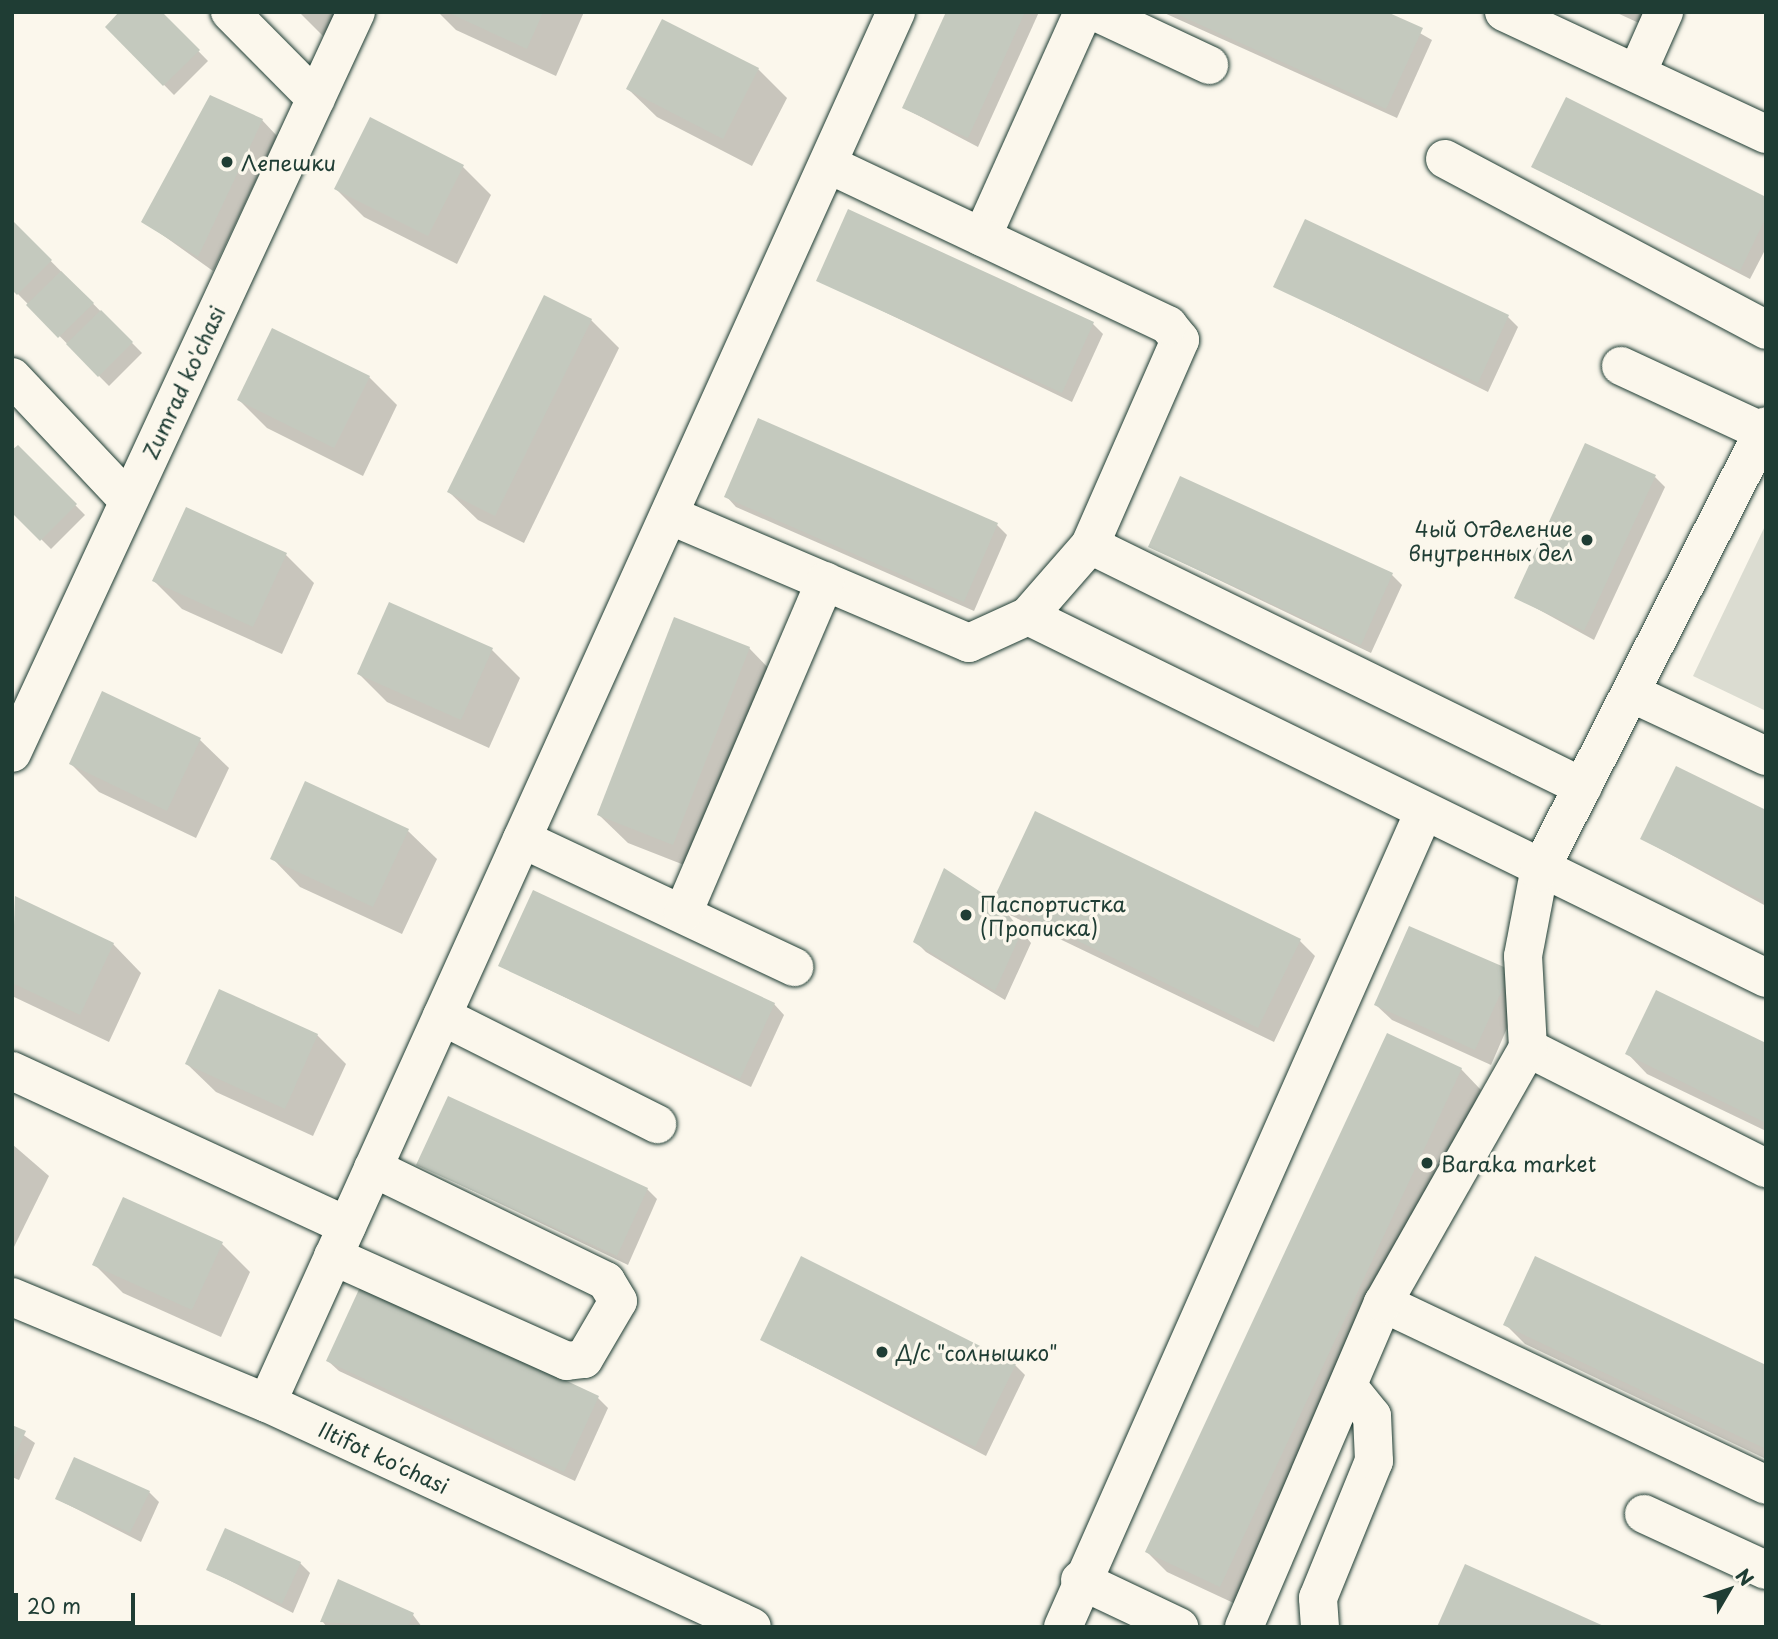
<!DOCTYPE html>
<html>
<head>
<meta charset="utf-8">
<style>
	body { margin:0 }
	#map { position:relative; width:1778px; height:1639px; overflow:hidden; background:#fbf7ec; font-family:"Playpen Sans",sans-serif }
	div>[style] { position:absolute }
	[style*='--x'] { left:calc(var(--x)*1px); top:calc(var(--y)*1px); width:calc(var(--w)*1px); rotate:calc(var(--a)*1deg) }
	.green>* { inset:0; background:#dbdcd1 }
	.shadow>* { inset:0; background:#0003 }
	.building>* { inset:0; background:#c4c9be }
	.roads { filter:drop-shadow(0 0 2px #1f3d34) drop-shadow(0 0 2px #1f3d34) }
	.minor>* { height:38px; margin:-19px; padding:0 19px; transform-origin:19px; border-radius:19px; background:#fbf7ec }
	.dots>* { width:19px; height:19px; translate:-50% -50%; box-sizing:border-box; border:4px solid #fbf7ec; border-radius:50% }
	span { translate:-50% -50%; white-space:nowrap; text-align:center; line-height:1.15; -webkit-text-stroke:7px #fbf7ec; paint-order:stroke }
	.poi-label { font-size:21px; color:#1f3d34 }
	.left { translate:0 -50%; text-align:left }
	.right { translate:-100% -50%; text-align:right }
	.street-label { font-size:21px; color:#1f3d34 }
	.frame { position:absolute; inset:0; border:14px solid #1f3d34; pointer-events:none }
	.north { position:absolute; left:1694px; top:1555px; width:70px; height:70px; -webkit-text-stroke:5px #fbf7ec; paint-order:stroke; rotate:51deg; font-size:19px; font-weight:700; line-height:28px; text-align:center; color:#1f3d34 }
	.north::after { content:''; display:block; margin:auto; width:24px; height:32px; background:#1f3d34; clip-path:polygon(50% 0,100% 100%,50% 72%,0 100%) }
	.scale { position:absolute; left:14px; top:1593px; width:121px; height:32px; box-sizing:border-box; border:4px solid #1f3d34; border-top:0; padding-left:9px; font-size:21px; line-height:24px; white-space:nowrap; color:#1f3d34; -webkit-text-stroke:5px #fbf7ec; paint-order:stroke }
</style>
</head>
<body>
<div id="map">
	<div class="green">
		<div style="clip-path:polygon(1766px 524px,1766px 711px,1693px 676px)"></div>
	</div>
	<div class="shadow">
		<div style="clip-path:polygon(160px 12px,208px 61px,174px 95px,107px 27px)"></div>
		<div style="clip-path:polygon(299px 12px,336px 12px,323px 36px)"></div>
		<div style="clip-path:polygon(438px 12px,584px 12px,556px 76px,456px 30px)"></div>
		<div style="clip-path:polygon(948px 12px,1039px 12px,978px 147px,904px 108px)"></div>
		<div style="clip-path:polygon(1162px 12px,1383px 12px,1432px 40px,1397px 118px)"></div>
		<div style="clip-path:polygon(1615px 12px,1647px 12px,1641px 24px)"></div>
		<div style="clip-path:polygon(662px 21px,758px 69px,787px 98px,752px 166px,657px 117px,628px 89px)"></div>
		<div style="clip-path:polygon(262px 120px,277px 136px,213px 271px,143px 221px)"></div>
		<div style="clip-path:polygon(463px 167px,491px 195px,457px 264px,364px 217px,336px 189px)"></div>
		<div style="clip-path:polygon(1533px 167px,1766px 199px,1766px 248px,1750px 279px)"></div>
		<div style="clip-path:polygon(12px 222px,142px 353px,109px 386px,12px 288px)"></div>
		<div style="clip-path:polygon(818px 280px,1093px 324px,1103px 334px,1072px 402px)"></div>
		<div style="clip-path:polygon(1275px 286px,1508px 317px,1518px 327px,1488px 392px)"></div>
		<div style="clip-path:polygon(591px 320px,619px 348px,524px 543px,478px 520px,449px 492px)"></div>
		<div style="clip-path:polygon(369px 377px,397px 405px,363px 476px,267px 428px,239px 400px)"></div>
		<div style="clip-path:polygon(18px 447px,85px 515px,51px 549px,12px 510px)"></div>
		<div style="clip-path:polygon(1655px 477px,1665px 487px,1594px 640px,1516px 597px)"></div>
		<div style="clip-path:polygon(726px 496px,997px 525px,1007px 535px,974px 611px,736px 507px)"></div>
		<div style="clip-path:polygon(1150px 547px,1392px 575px,1402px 585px,1371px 653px)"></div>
		<div style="clip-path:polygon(286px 555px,314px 583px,282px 654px,182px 609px,154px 581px)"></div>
		<div style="clip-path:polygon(749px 648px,777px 677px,702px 872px,628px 843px,599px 815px)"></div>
		<div style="clip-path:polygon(492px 650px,520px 678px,489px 748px,387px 702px,359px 674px)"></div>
		<div style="clip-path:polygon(103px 694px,200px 740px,229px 768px,196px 838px,99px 792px,71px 764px)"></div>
		<div style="clip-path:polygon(1766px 812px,1766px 906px,1642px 839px)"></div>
		<div style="clip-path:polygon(1036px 813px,1300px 941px,1315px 956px,1274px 1042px,1010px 915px,999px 903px,1031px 943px,1005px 1000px,926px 952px,916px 942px,994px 902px)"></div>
		<div style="clip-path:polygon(408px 831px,437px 859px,402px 934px,300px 887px,272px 858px)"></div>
		<div style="clip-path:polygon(16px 899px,113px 944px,141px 973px,109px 1042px,12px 996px)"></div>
		<div style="clip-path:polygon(500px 966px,774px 1004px,784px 1015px,751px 1087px)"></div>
		<div style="clip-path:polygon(1510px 972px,1525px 987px,1491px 1065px,1392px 1020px,1376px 1005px)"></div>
		<div style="clip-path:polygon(317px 1035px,346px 1064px,313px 1136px,216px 1092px,187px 1064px)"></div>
		<div style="clip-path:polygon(1766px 1045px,1766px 1131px,1647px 1074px,1627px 1053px)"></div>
		<div style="clip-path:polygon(1461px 1069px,1481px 1090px,1240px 1606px,1167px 1572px,1147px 1552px)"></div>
		<div style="clip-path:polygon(12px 1144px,49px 1176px,13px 1249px,12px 1248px)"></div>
		<div style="clip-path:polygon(419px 1165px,647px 1189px,657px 1199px,628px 1265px)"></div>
		<div style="clip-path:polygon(222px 1244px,250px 1272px,221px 1337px,123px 1293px,94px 1264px)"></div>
		<div style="clip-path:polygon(362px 1288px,598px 1398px,608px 1408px,575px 1481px,339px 1371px,328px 1361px)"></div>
		<div style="clip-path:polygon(1505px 1324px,1766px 1367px,1766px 1459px,1525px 1344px)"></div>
		<div style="clip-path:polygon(762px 1340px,1015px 1365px,1025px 1375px,986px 1456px)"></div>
		<div style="clip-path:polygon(12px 1427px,35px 1443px,19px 1480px,12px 1477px)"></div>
		<div style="clip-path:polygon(149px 1492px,159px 1502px,141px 1542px,57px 1499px)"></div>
		<div style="clip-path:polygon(300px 1563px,310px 1573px,293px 1613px,209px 1570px)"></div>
		<div style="clip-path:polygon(413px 1615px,422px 1627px,327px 1627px,322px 1621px)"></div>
	</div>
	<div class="building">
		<div style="clip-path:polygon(119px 12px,162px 12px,200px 50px,163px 86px,105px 27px)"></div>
		<div style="clip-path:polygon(447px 12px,543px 12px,527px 49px)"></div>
		<div style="clip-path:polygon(946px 12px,1025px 12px,968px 138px,902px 108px)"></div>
		<div style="clip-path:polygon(1172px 12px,1387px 12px,1423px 28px,1386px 109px)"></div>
		<div style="clip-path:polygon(662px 19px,759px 68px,723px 139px,626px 89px)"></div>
		<div style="clip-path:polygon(210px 95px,263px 119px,198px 257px,141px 222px)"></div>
		<div style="clip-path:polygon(1566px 97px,1766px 197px,1766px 217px,1740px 271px,1531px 167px)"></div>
		<div style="clip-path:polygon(370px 117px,464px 165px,428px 236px,334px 189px)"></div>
		<div style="clip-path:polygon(848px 209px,1094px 322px,1062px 393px,816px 281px)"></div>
		<div style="clip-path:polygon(1305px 219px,1509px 315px,1478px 383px,1273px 287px)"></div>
		<div style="clip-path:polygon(12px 220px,52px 260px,17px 295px,12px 290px)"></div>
		<div style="clip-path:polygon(61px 271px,94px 303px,58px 338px,26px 305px)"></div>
		<div style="clip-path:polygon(544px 295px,592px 319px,495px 516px,447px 492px)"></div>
		<div style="clip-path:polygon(101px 310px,133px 342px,98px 377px,66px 344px)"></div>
		<div style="clip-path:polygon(272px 328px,370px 376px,334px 448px,237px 400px)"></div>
		<div style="clip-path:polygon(758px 418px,998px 523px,964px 602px,724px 497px)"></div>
		<div style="clip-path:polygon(1585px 443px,1656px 475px,1584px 631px,1514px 598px)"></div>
		<div style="clip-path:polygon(18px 445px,77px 504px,40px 541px,12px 513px,12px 450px)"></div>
		<div style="clip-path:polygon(1180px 476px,1393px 573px,1361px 645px,1148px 547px)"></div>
		<div style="clip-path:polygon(186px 507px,287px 553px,253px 627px,152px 581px)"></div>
		<div style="clip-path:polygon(389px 602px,493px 648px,461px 720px,357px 674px)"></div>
		<div style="clip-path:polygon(674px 617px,750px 647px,673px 845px,597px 815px)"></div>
		<div style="clip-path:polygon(102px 691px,201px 738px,167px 811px,69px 764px)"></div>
		<div style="clip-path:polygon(1676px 766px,1766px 810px,1766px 902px,1640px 839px)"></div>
		<div style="clip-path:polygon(305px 781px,409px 829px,373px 907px,270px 859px)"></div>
		<div style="clip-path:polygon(1035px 811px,1301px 939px,1258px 1028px,993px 900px)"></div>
		<div style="clip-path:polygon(944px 868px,993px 900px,1022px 931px,995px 991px,913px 942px)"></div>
		<div style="clip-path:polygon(533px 890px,775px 1003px,740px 1079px,498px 966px)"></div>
		<div style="clip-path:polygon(15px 896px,114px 943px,80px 1015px,12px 983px)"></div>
		<div style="clip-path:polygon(1409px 926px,1511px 970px,1475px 1050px,1374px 1005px)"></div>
		<div style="clip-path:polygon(219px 989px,318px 1034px,285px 1109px,185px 1064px)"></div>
		<div style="clip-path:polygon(1656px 990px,1766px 1043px,1766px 1123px,1625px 1054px)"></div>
		<div style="clip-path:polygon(1387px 1033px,1462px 1068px,1220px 1587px,1145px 1552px)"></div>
		<div style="clip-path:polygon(448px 1096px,648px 1188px,617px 1256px,416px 1165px)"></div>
		<div style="clip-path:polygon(123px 1197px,223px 1242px,192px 1310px,92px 1265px)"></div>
		<div style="clip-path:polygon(801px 1256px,1016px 1364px,975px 1447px,760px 1340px)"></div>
		<div style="clip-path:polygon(1535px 1256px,1766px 1365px,1766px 1449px,1503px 1325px)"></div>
		<div style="clip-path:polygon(361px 1285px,599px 1396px,564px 1472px,326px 1361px)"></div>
		<div style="clip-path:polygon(12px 1425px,26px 1431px,12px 1462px)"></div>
		<div style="clip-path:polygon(74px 1457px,150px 1491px,130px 1533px,55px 1499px)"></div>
		<div style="clip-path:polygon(225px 1528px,301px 1562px,282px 1604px,206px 1570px)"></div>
		<div style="clip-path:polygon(1465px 1564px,1606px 1627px,1437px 1627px)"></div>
		<div style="clip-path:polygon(338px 1579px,414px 1613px,408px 1627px,320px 1622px)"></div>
	</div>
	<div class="roads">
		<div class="minor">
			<div style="--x:230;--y:12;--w:122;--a:45.3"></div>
			<div style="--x:1096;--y:12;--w:125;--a:25.1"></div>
			<div style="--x:1504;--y:12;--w:289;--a:25"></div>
			<div style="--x:1637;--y:73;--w:67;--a:-66.1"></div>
			<div style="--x:1445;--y:159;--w:364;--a:28"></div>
			<div style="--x:982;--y:237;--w:247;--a:-65.8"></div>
			<div style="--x:1621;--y:366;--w:157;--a:24.9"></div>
			<div style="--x:12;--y:377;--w:169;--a:46.7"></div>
			<div style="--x:669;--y:515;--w:326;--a:23.1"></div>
			<div style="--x:969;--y:643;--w:65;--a:-24.6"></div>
			<div style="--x:1028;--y:616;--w:94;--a:-48.9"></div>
			<div style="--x:1090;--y:545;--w:224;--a:-66.3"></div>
			<div style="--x:1180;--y:340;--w:19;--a:-129"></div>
			<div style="--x:1168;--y:325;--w:376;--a:-154.7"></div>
			<div style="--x:1090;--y:545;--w:549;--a:26.15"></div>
			<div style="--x:1028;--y:616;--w:822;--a:26.13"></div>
			<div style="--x:1631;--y:693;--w:149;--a:25"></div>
			<div style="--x:12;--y:753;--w:817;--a:-65.1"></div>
			<div style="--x:522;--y:839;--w:301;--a:25.2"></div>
			<div style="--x:683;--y:913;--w:361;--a:-66.8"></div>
			<div style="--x:442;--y:1016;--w:241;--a:26.7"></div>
			<div style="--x:1528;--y:1048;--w:267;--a:26.8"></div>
			<div style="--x:12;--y:1071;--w:369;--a:24.8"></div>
			<div style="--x:333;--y:1256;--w:256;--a:24.2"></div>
			<div style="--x:567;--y:1361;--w:17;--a:-7"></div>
			<div style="--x:584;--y:1359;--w:67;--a:-59.6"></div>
			<div style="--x:618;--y:1301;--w:23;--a:-121"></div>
			<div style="--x:606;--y:1281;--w:259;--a:-154.1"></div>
			<div style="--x:12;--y:1297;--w:276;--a:22.6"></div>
			<div style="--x:267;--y:1403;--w:534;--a:24.79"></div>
			<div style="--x:1383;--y:1303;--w:424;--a:25.4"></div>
			<div style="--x:267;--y:1403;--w:1527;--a:-65.67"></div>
			<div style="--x:1644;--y:1514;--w:134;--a:24.7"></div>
			<div style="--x:1080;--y:1580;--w:110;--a:25.4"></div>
			<div style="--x:1063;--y:1627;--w:889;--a:-66.12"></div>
			<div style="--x:1244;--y:1627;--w:353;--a:-66.8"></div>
			<div style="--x:1383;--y:1303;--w:293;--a:-60.4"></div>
			<div style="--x:1528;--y:1048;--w:92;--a:-93.1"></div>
			<div style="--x:1523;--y:956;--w:86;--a:-79.2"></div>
			<div style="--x:1539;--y:872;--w:500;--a:-63.03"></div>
			<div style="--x:1320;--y:1627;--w:29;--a:-94"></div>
			<div style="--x:1318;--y:1598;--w:148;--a:-67.8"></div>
			<div style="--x:1374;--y:1461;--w:45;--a:-92.5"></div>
			<div style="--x:1372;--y:1416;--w:38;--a:-129"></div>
		</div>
	</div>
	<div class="dots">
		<div style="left:227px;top:162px;background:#1f3d34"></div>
		<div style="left:1587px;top:540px;background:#1f3d34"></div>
		<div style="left:966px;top:915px;background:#1f3d34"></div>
		<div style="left:1427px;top:1163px;background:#1f3d34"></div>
		<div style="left:882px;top:1352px;background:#1f3d34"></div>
	</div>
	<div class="poi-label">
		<span class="left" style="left:241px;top:162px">Лепешки</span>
		<span class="right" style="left:1573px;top:540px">4ый Отделение<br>внутренных дел</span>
		<span class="left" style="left:980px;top:915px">Паспортистка<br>(Прописка)</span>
		<span class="left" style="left:1441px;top:1163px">Baraka market</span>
		<span class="left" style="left:896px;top:1352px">Д/с "солнышко"</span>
	</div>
	<div class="street-label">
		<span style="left:183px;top:382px;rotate:-65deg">Zumrad ko'chasi</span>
		<span style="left:384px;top:1457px;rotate:25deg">Iltifot ko'chasi</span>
	</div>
	<div class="frame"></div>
	<div class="north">N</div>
	<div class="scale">20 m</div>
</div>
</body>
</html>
